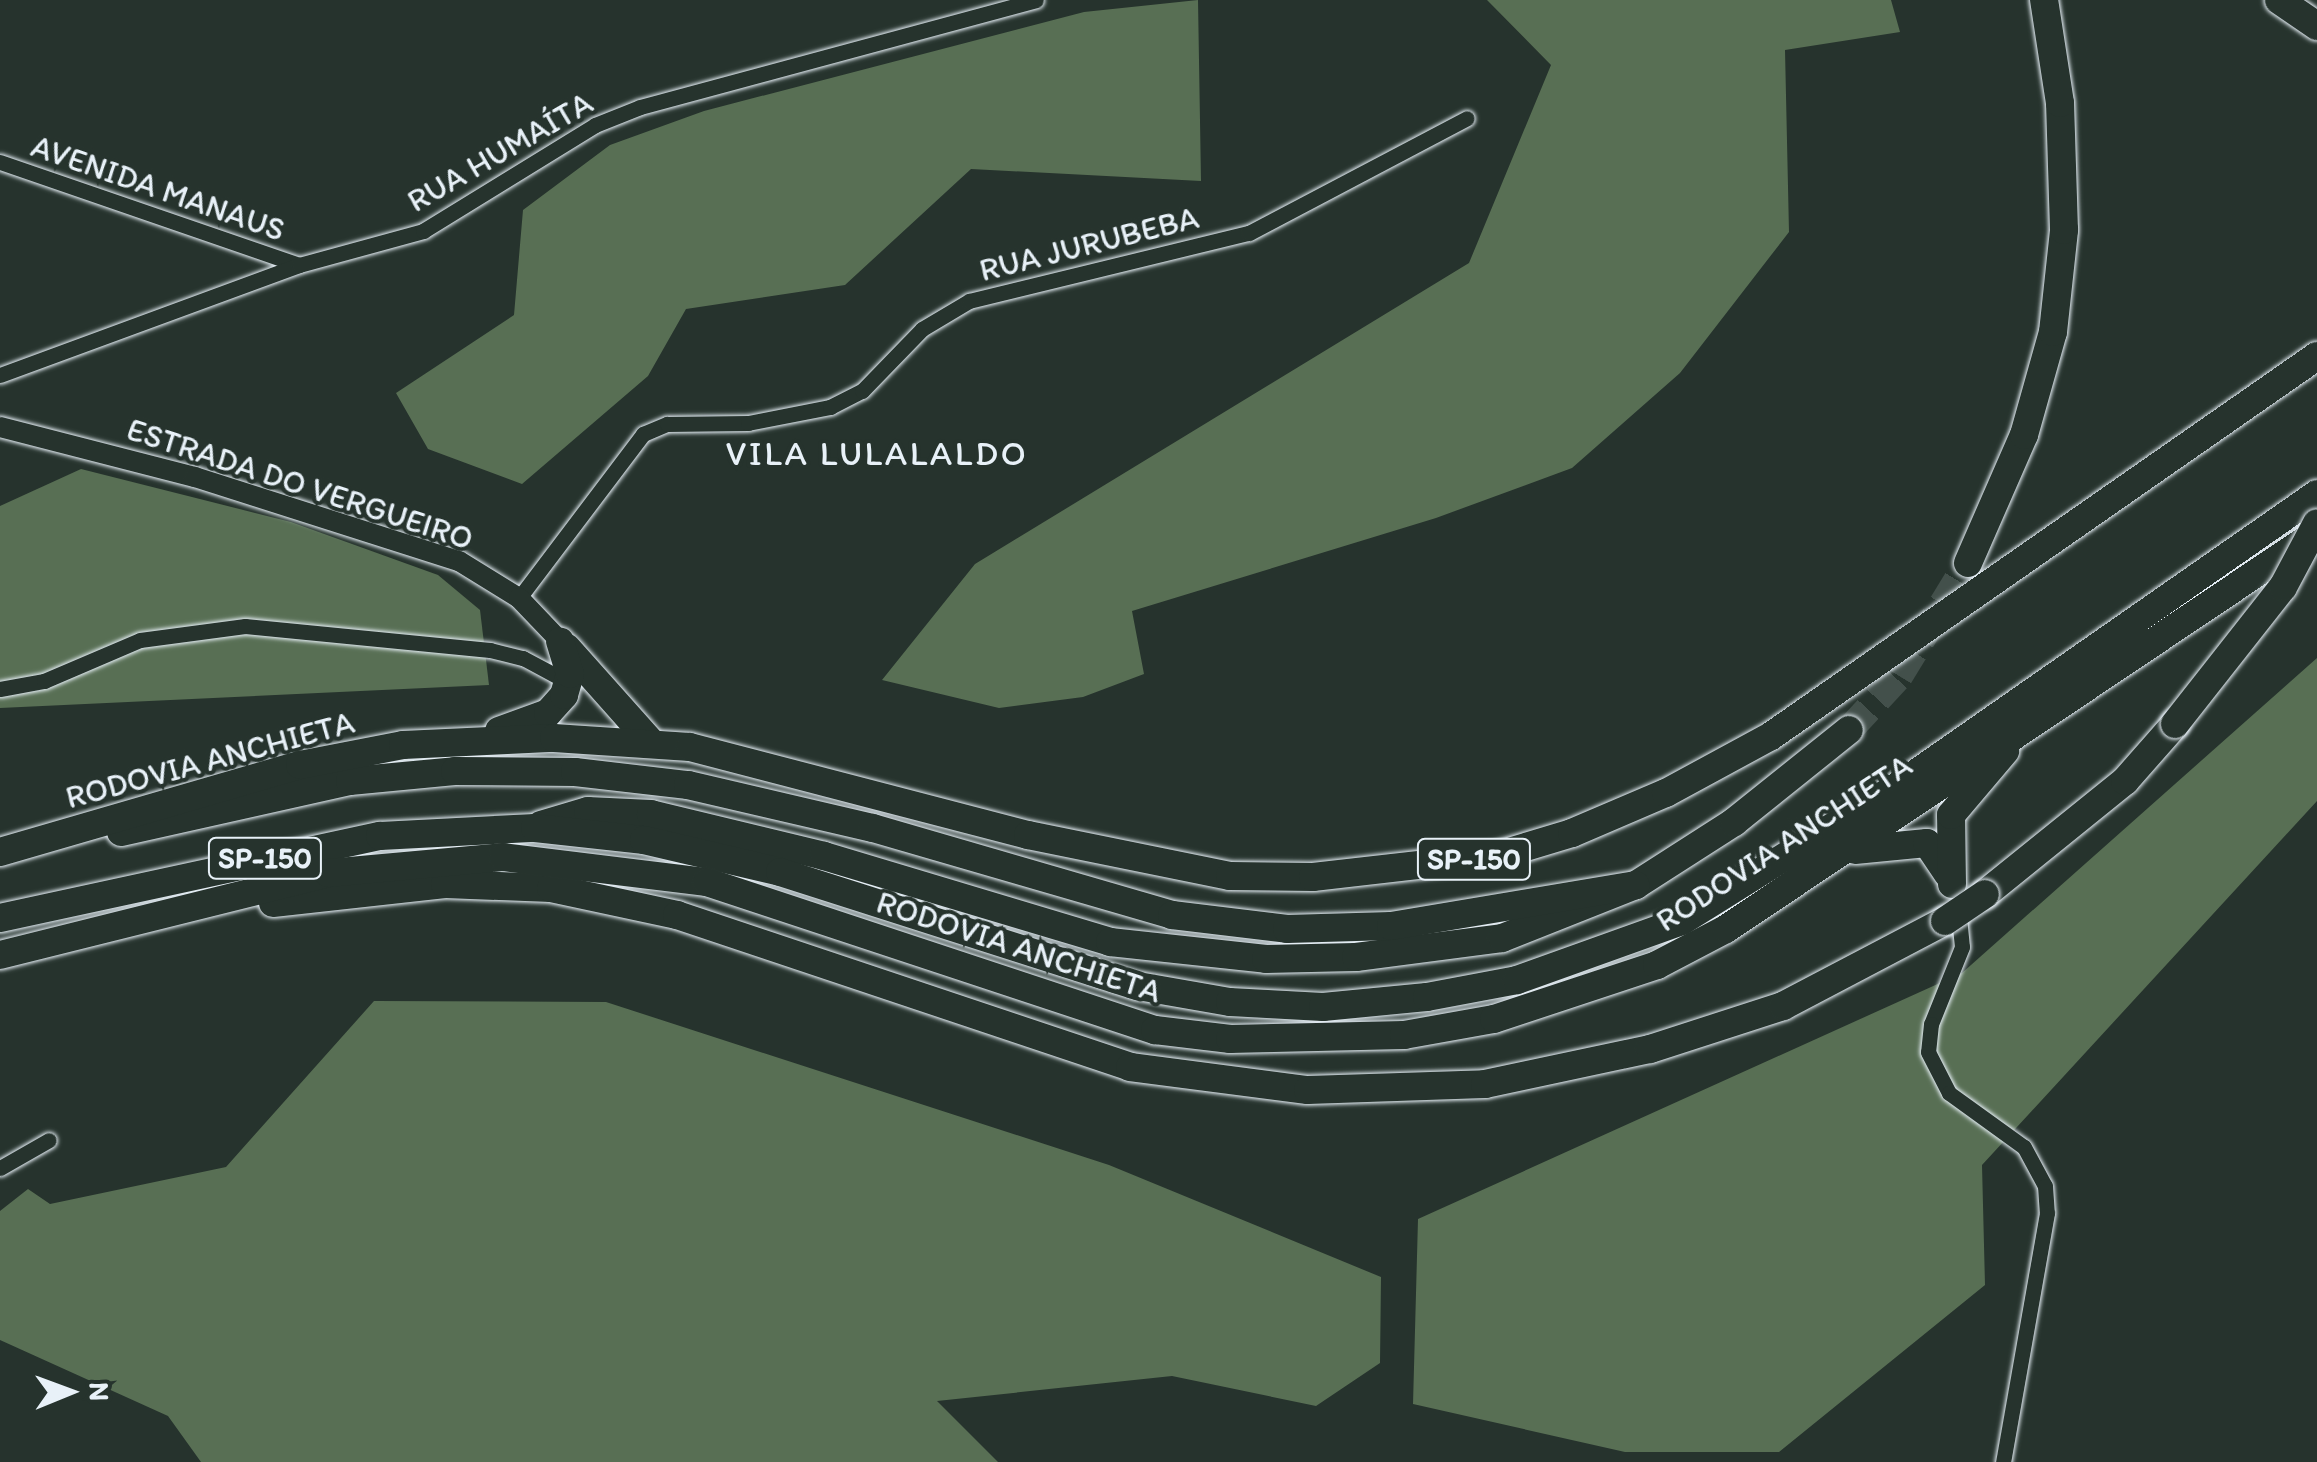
<!DOCTYPE html>
<html>
<head>
<meta charset="utf-8">
<style>
	body { margin:0 }
	#map { position:relative; width:2317px; height:1462px; overflow:hidden; background:#26332d; font-family:Itim,sans-serif }
	div>[style] { position:absolute }
	[style*='--x'] { left:calc(var(--x)*1px); top:calc(var(--y)*1px); width:calc(var(--w)*1px); rotate:calc(var(--a)*1deg) }
	.green>* { inset:0; background:#586f54 }
	.motorway-tunnel>* { height:28px; margin-top:-14px; transform-origin:0; background:repeating-linear-gradient(90deg,#43504b 0 28px,transparent 0 42px) }
	.roads { filter:drop-shadow(0 0 2px #e8f1f8) drop-shadow(0 0 2px #e8f1f8) }
	.minor>* { height:15px; margin:-7.5px; padding:0 7.5px; transform-origin:7.5px; border-radius:7.5px; background:#26332d }
	.tertiary>* { height:20px; margin:-10px; padding:0 10px; transform-origin:10px; border-radius:10px; background:#26332d }
	.motorway>* { height:28px; margin:-14px; padding:0 14px; transform-origin:14px; border-radius:14px; background:#26332d }
	.bridges { filter:drop-shadow(0 0 2px #e8f1f8) drop-shadow(0 0 2px #e8f1f8) }
	.motorway-bridge>* { height:28px; margin:-14px; padding:0 14px; transform-origin:14px; border-radius:14px; background:#26332d }
	span { translate:-50% -50%; white-space:nowrap; text-align:center; line-height:1.15; -webkit-text-stroke:8px #26332d; paint-order:stroke }
	.shield-label span { padding:2px 8px; background:#26332d; border:2px solid; border-radius:8px; -webkit-text-stroke-width:0 }
	.shield-label { font-size:30px; color:#e8f1f8; font-weight:700 }
	.street-label { font-size:32px; color:#e8f1f8 }
	.neighbourhood-label { font-size:35px; color:#e8f1f8; letter-spacing:2.5px }
	.north { position:absolute; left:20px; top:1342px; width:100px; height:100px; -webkit-text-stroke:8px #26332d; paint-order:stroke; rotate:89deg; font-size:28px; font-weight:700; line-height:40px; text-align:center; color:#e8f1f8 }
	.north::after { content:''; display:block; margin:auto; width:35px; height:45px; background:#e8f1f8; clip-path:polygon(50% 0,100% 100%,50% 72%,0 100%) }
</style>
</head>
<body>
<div id="map">
	<div class="green">
		<div style="clip-path:polygon(1198px 0,1201px 181px,971px 169px,845px 285px,686px 309px,648px 376px,522px 484px,428px 449px,396px 393px,514px 315px,523px 210px,610px 145px,704px 111px,1084px 12px)"></div>
		<div style="clip-path:polygon(1487px 0,1891px 0,1900px 32px,1785px 50px,1789px 232px,1680px 373px,1572px 468px,1436px 518px,1132px 611px,1144px 674px,1083px 697px,999px 708px,882px 680px,975px 564px,1469px 263px,1551px 65px)"></div>
		<div style="clip-path:polygon(81px 469px,291px 522px,438px 575px,480px 610px,489px 685px,0 708px,0 506px)"></div>
		<div style="clip-path:polygon(2317px 658px,2317px 801px,1982px 1165px,1985px 1285px,1779px 1452px,1625px 1452px,1413px 1404px,1418px 1219px,1962px 973px)"></div>
		<div style="clip-path:polygon(374px 1001px,606px 1002px,1109px 1165px,1381px 1277px,1380px 1363px,1316px 1406px,1172px 1376px,937px 1401px,998px 1462px,201px 1462px,168px 1416px,0 1340px,0 1211px,28px 1189px,50px 1204px,226px 1167px)"></div>
	</div>
	<div class="motorway-tunnel">
		<div style="--x:1849;--y:730;--w:74;--a:-47.2"></div>
		<div style="--x:1899;--y:676;--w:132;--a:-58.6"></div>
	</div>
	<div class="roads">
		<div class="minor">
			<div style="--x:0;--y:162;--w:316;--a:19"></div>
			<div style="--x:0;--y:375;--w:319;--a:-20.2"></div>
			<div style="--x:299;--y:265;--w:129;--a:-15.3"></div>
			<div style="--x:423;--y:231;--w:202;--a:-31.6"></div>
			<div style="--x:595;--y:125;--w:48;--a:-21.8"></div>
			<div style="--x:640;--y:107;--w:410;--a:-15.1"></div>
			<div style="--x:519;--y:598;--w:206;--a:-52.9"></div>
			<div style="--x:643;--y:434;--w:26;--a:-23"></div>
			<div style="--x:667;--y:424;--w:81;--a:-0.7"></div>
			<div style="--x:748;--y:423;--w:84;--a:-11"></div>
			<div style="--x:830;--y:407;--w:36;--a:-27"></div>
			<div style="--x:862;--y:391;--w:86;--a:-45.9"></div>
			<div style="--x:922;--y:329;--w:55;--a:-30.8"></div>
			<div style="--x:969;--y:301;--w:288;--a:-13.7"></div>
			<div style="--x:1249;--y:233;--w:246;--a:-27.8"></div>
			<div style="--x:0;--y:689;--w:45;--a:-10.3"></div>
			<div style="--x:44;--y:681;--w:104;--a:-23.1"></div>
			<div style="--x:140;--y:640;--w:106;--a:-7.6"></div>
			<div style="--x:245;--y:626;--w:246;--a:5.6"></div>
			<div style="--x:490;--y:650;--w:34;--a:14"></div>
			<div style="--x:523;--y:658;--w:51;--a:28.1"></div>
			<div style="--x:1958;--y:907;--w:40;--a:84.3"></div>
			<div style="--x:1962;--y:947;--w:83;--a:111.9"></div>
			<div style="--x:1931;--y:1024;--w:28;--a:96"></div>
			<div style="--x:1928;--y:1052;--w:46;--a:62.9"></div>
			<div style="--x:1949;--y:1093;--w:92;--a:35.8"></div>
			<div style="--x:2024;--y:1147;--w:44;--a:61.7"></div>
			<div style="--x:2045;--y:1186;--w:27;--a:86"></div>
			<div style="--x:2047;--y:1213;--w:253;--a:100"></div>
			<div style="--x:0;--y:1168;--w:56;--a:-29.7"></div>
		</div>
		<div class="tertiary">
			<div style="--x:0;--y:427;--w:201;--a:14.4"></div>
			<div style="--x:195;--y:477;--w:277;--a:17.7"></div>
			<div style="--x:459;--y:561;--w:70;--a:31.7"></div>
			<div style="--x:519;--y:598;--w:59;--a:46.4"></div>
		</div>
		<div class="motorway">
			<div style="--x:2279;--y:0;--w:46;--a:34.4"></div>
			<div style="--x:1968;--y:563;--w:140;--a:-66.4"></div>
			<div style="--x:2024;--y:435;--w:107;--a:-74.3"></div>
			<div style="--x:2053;--y:332;--w:103;--a:-83.8"></div>
			<div style="--x:2064;--y:230;--w:127;--a:-91.8"></div>
			<div style="--x:2060;--y:103;--w:104;--a:-98.8"></div>
			<div style="--x:567;--y:648;--w:123;--a:48.3"></div>
			<div style="--x:499;--y:731;--w:52;--a:-20.2"></div>
			<div style="--x:548;--y:713;--w:24;--a:-48"></div>
			<div style="--x:564;--y:695;--w:22;--a:-74"></div>
			<div style="--x:570;--y:674;--w:34;--a:-107"></div>
			<div style="--x:541;--y:825;--w:49;--a:-16.6"></div>
			<div style="--x:588;--y:811;--w:63;--a:2.7"></div>
			<div style="--x:651;--y:814;--w:178;--a:13.6"></div>
			<div style="--x:824;--y:856;--w:299;--a:16.7"></div>
			<div style="--x:1110;--y:942;--w:157;--a:6.2"></div>
			<div style="--x:1266;--y:959;--w:90;--a:-1.3"></div>
			<div style="--x:1356;--y:957;--w:147;--a:-7.4"></div>
			<div style="--x:1502;--y:938;--w:144;--a:-21.6"></div>
			<div style="--x:1636;--y:885;--w:117;--a:-32.7"></div>
			<div style="--x:1734;--y:822;--w:147;--a:-38.7"></div>
			<div style="--x:121;--y:832;--w:235;--a:-12.6"></div>
			<div style="--x:350;--y:781;--w:105;--a:-5.4"></div>
			<div style="--x:455;--y:771;--w:120;--a:0.5"></div>
			<div style="--x:575;--y:772;--w:114;--a:6.6"></div>
			<div style="--x:688;--y:785;--w:190;--a:13.1"></div>
			<div style="--x:873;--y:828;--w:311;--a:16.2"></div>
			<div style="--x:1172;--y:915;--w:116;--a:6.9"></div>
			<div style="--x:1287;--y:929;--w:104;--a:-1.7"></div>
			<div style="--x:1391;--y:926;--w:248;--a:-9.5"></div>
			<div style="--x:1855;--y:850;--w:72;--a:-5.6"></div>
			<div style="--x:1927;--y:843;--w:37;--a:56"></div>
			<div style="--x:0;--y:852;--w:312;--a:-16.2"></div>
			<div style="--x:300;--y:765;--w:105;--a:-11"></div>
			<div style="--x:403;--y:745;--w:151;--a:-2.7"></div>
			<div style="--x:554;--y:738;--w:136;--a:3.8"></div>
			<div style="--x:690;--y:747;--w:349;--a:14.6"></div>
			<div style="--x:1028;--y:835;--w:206;--a:11.5"></div>
			<div style="--x:1230;--y:876;--w:83;--a:0.7"></div>
			<div style="--x:1313;--y:877;--w:184;--a:-6.5"></div>
			<div style="--x:1496;--y:856;--w:79;--a:-16.8"></div>
			<div style="--x:1572;--y:833;--w:102;--a:-23.1"></div>
			<div style="--x:1666;--y:793;--w:119;--a:-28.5"></div>
			<div style="--x:1771;--y:736;--w:665;--a:-34.84"></div>
			<div style="--x:1952;--y:884;--w:69;--a:-90.8"></div>
			<div style="--x:1951;--y:815;--w:84;--a:-49.8"></div>
			<div style="--x:1985;--y:894;--w:180;--a:-38.9"></div>
			<div style="--x:2125;--y:781;--w:76;--a:-48.7"></div>
			<div style="--x:273;--y:903;--w:173;--a:-6.3"></div>
			<div style="--x:445;--y:884;--w:106;--a:2.2"></div>
			<div style="--x:551;--y:888;--w:129;--a:12.1"></div>
			<div style="--x:677;--y:915;--w:478;--a:18.5"></div>
			<div style="--x:1130;--y:1067;--w:179;--a:7.4"></div>
			<div style="--x:1308;--y:1090;--w:177;--a:-1.9"></div>
			<div style="--x:1485;--y:1084;--w:169;--a:-12"></div>
			<div style="--x:1650;--y:1049;--w:140;--a:-17.9"></div>
			<div style="--x:1783;--y:1006;--w:183;--a:-27.7"></div>
			<div style="--x:0;--y:918;--w:389;--a:-12.2"></div>
			<div style="--x:380;--y:836;--w:155;--a:-3"></div>
			<div style="--x:535;--y:828;--w:110;--a:6.3"></div>
			<div style="--x:644;--y:840;--w:140;--a:13.2"></div>
			<div style="--x:780;--y:872;--w:376;--a:17.7"></div>
			<div style="--x:1138;--y:986;--w:93;--a:9.9"></div>
			<div style="--x:1230;--y:1002;--w:93;--a:3.1"></div>
			<div style="--x:1323;--y:1007;--w:104;--a:-5.5"></div>
			<div style="--x:1427;--y:997;--w:92;--a:-10.7"></div>
			<div style="--x:1517;--y:980;--w:175;--a:-19.7"></div>
			<div style="--x:1682;--y:921;--w:251;--a:-32"></div>
			<div style="--x:1895;--y:788;--w:514;--a:-34.86"></div>
			<div style="--x:0;--y:955;--w:338;--a:-14"></div>
			<div style="--x:328;--y:873;--w:176;--a:-5.2"></div>
			<div style="--x:503;--y:857;--w:206;--a:7"></div>
			<div style="--x:707;--y:882;--w:472;--a:18.3"></div>
			<div style="--x:1155;--y:1030;--w:76;--a:6.8"></div>
			<div style="--x:1230;--y:1039;--w:174;--a:-1.3"></div>
			<div style="--x:1404;--y:1035;--w:91;--a:-10.1"></div>
			<div style="--x:1494;--y:1019;--w:172;--a:-18.3"></div>
			<div style="--x:1657;--y:965;--w:78;--a:-27.6"></div>
			<div style="--x:1726;--y:929;--w:711;--a:-33.87"></div>
		</div>
	</div>
	<div class="bridges">
		<div class="motorway-bridge">
			<div style="--x:2175;--y:724;--w:174;--a:-51.8"></div>
			<div style="--x:2283;--y:587;--w:72;--a:-62"></div>
			<div style="--x:1945;--y:921;--w:48;--a:-34"></div>
		</div>
	</div>
	<div class="shield-label">
		<span style="left:265px;top:858px">SP-150</span>
		<span style="left:1474px;top:859px">SP-150</span>
	</div>
	<div class="street-label">
		<span style="left:500px;top:152px;rotate:-30deg">RUA HUMAÍTA</span>
		<span style="left:158px;top:188px;rotate:19deg">AVENIDA MANAUS</span>
		<span style="left:1089px;top:244px;rotate:-14deg">RUA JURUBEBA</span>
		<span style="left:300px;top:484px;rotate:18deg">ESTRADA DO VERGUEIRO</span>
		<span style="left:210px;top:760px;rotate:-15deg">RODOVIA ANCHIETA</span>
		<span style="left:1784px;top:843px;rotate:-33deg">RODOVIA ANCHIETA</span>
		<span style="left:1019px;top:947px;rotate:18deg">RODOVIA ANCHIETA</span>
	</div>
	<div class="neighbourhood-label">
		<span style="left:877px;top:453px">VILA LULALALDO</span>
	</div>
	<div class="north">N</div>
</div>
</body>
</html>
